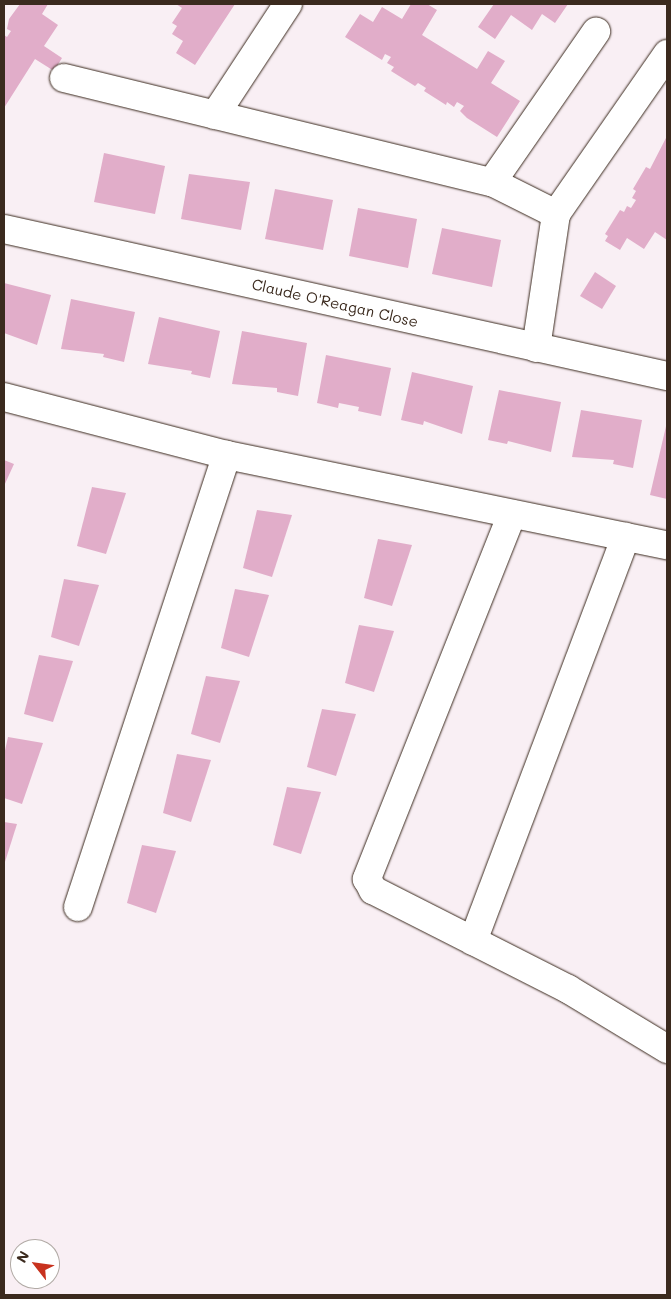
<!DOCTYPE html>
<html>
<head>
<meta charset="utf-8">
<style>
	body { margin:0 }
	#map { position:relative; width:671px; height:1299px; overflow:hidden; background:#f9eff4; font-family:Mali,sans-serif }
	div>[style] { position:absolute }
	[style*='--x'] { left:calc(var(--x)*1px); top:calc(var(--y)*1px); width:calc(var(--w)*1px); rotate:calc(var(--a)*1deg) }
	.building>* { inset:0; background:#e1adc9 }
	.roads { filter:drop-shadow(0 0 1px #3b2a1e) drop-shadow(0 0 1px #3b2a1e) }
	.street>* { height:28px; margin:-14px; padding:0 14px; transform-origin:14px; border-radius:14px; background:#fff }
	span { translate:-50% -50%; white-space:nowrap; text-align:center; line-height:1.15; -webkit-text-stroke:4px #fff; paint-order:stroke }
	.street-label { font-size:15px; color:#3b2a1e }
	.frame { position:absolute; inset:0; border:5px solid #3b2a1e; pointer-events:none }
	.north { position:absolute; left:10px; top:1239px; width:50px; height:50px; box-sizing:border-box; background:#fff; border:1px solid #b1aaa5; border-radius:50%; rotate:300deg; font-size:14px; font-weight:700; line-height:20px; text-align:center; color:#3b2a1e }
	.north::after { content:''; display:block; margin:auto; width:18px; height:22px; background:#c8321e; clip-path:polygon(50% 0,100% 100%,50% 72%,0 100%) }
</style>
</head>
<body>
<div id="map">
	<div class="building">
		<div style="clip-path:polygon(20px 4px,48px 4px,42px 14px,58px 25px,44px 46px,62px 58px,54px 71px,35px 59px,4px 108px,4px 35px,7px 37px,11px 31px,7px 29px,9px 19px)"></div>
		<div style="clip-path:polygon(176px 4px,235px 4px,195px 65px,176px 53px,183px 41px,172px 34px,177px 26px,172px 23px,182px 8px)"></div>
		<div style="clip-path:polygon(411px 4px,427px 4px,437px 10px,422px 35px,477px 69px,488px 51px,505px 61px,491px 83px,520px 101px,497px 137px,467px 118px,460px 111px,464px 106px,457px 102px,454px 107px,447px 102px,446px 105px,424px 91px,426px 88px,418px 83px,415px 86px,391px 71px,394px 67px,387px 63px,391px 57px,385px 54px,382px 60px,345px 37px,360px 14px,373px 22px,382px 7px,402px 19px)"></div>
		<div style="clip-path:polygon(494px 4px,568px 4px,555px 23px,542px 14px,532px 30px,511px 15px,495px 39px,478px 27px)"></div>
		<div style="clip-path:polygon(667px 136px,667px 240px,655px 232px,644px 249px,627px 238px,620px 250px,605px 241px,608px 236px,605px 234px,620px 210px,624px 212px,627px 206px,631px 208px,636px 200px,632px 198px,636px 191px,633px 189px,646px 167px,650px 169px)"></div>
		<div style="clip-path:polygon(104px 153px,165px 166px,155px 214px,94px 202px)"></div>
		<div style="clip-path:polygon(189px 174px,250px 182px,241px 230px,181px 219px)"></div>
		<div style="clip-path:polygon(275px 189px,333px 200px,323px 250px,265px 239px)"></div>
		<div style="clip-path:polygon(358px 208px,417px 219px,408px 268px,349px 256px)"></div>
		<div style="clip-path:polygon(442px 228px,501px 240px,492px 287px,432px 274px)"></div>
		<div style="clip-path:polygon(595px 272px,616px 286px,602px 309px,580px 296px)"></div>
		<div style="clip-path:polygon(4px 283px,51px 295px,37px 345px,4px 333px)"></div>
		<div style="clip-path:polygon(71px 299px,135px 312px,124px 362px,103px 357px,104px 354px,61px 349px)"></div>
		<div style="clip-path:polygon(159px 317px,220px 331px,210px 378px,191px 374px,192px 371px,148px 364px)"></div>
		<div style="clip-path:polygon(242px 331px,307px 343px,298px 396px,277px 392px,277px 388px,232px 384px)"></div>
		<div style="clip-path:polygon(326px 355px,391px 368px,381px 416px,358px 411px,359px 407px,339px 403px,338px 408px,317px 403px)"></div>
		<div style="clip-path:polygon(412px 372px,473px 386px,462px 434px,424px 421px,423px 425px,401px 420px)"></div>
		<div style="clip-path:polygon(499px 390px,561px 402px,551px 452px,508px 441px,507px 444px,488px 440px)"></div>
		<div style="clip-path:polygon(581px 410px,642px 420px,633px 468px,613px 464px,614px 460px,572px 457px)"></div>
		<div style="clip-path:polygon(667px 422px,667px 499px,650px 495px)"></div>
		<div style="clip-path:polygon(4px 460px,14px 464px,4px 486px)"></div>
		<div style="clip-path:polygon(92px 487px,126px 493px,106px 554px,77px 546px)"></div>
		<div style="clip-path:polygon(257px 510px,292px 515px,272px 577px,243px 568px)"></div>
		<div style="clip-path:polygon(378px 539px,412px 545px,392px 606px,364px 598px)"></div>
		<div style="clip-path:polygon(64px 579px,99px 585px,79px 646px,51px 637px)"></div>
		<div style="clip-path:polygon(235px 589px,269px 595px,249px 657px,221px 648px)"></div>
		<div style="clip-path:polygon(359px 625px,394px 631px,374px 692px,345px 683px)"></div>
		<div style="clip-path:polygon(39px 655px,73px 661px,53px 722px,24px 714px)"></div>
		<div style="clip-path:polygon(206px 676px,240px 681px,220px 743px,191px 734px)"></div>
		<div style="clip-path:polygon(322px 709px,356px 714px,336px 776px,307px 767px)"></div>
		<div style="clip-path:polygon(8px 737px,43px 743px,22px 804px,4px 798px,4px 755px)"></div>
		<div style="clip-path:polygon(177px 754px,211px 760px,191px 822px,163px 813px)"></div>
		<div style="clip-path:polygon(287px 787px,321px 792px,301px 854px,273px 845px)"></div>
		<div style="clip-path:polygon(4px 822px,17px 824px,4px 865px)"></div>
		<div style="clip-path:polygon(142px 845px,176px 851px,156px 913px,127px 903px)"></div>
	</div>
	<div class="roads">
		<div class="street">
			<div style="--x:64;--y:78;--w:440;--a:13.7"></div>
			<div style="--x:492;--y:182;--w:72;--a:26.6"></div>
			<div style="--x:215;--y:115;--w:133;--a:-56.7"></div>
			<div style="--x:492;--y:182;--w:183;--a:-55.3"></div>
			<div style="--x:4;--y:229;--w:679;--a:12.5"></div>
			<div style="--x:536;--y:348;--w:135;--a:-81.5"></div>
			<div style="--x:556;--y:214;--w:195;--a:-55.2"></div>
			<div style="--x:4;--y:397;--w:230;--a:14.6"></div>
			<div style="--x:227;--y:455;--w:449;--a:11.6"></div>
			<div style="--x:512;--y:514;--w:393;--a:111.7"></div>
			<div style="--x:367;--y:879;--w:13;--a:61"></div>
			<div style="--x:373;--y:890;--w:219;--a:26.9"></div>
			<div style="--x:568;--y:989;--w:116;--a:31.2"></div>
			<div style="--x:78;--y:907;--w:476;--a:-71.8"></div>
			<div style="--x:473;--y:941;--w:432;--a:-69.3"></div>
		</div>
	</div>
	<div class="street-label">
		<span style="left:335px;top:303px;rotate:13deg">Claude O'Reagan Close</span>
	</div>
	<div class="frame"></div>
	<div class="north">N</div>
</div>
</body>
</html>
